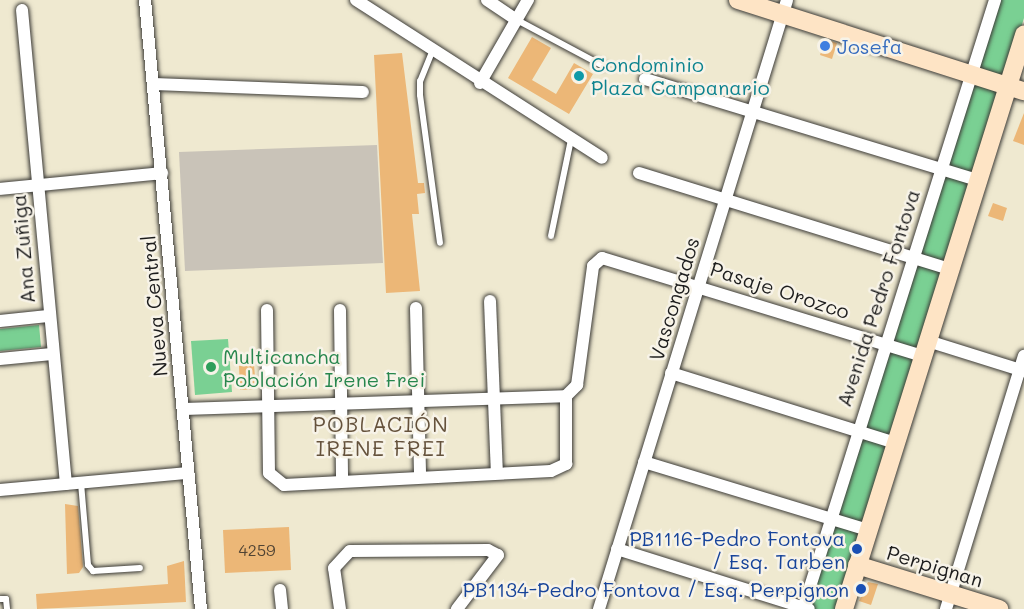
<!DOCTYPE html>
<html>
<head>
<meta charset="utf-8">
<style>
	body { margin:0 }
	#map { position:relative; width:1024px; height:609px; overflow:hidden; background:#efe9d0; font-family:Mali,sans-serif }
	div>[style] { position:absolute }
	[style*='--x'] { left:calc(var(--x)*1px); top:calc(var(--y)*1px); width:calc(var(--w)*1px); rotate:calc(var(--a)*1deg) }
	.industrial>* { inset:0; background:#c9c3b8 }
	.green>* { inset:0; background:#7ad093 }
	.building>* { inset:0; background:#ecb777 }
	.roads { filter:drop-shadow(0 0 2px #3c3b37) drop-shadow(0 0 2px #3c3b37) }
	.lane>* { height:6px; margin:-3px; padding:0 3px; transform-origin:3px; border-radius:3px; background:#fff }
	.street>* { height:12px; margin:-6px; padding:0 6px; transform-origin:6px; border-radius:6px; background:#fff }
	.secondary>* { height:18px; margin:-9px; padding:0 9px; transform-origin:9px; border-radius:9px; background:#fee4c5 }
	.dots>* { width:16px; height:16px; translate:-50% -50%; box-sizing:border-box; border:3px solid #f7f3e8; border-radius:50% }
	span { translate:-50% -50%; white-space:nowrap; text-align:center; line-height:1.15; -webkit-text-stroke:5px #f7f3e8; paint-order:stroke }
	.number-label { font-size:16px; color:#504333 }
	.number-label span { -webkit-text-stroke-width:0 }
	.shop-label { font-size:20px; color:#366cbe }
	.left { translate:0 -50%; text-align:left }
	.culture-label { font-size:20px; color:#0d838f }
	.street-label { font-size:20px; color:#1c1c1c }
	.leisure-label { font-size:20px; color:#27864d }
	.transit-label { font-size:20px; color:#164399 }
	.right { translate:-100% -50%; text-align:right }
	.neighbourhood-label { font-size:21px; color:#65523c; letter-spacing:1.5px }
</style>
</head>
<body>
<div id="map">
	<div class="industrial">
		<div style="clip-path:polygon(377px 145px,383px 263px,185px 271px,179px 152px)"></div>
	</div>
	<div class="green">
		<div style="clip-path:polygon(998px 0,1024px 0,1024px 18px,838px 609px,805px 609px)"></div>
		<div style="clip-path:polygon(39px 325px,41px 347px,0 351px,0 329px)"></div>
		<div style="clip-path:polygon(228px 339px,232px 392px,195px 395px,191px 341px)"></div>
	</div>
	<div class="building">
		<div style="clip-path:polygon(532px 37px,551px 48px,532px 80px,556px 94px,574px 63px,593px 74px,569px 114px,508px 78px)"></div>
		<div style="clip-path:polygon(825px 39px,837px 43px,832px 59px,820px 55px)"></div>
		<div style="clip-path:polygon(402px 53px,418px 183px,424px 183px,425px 193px,417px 194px,419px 214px,412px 214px,420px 291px,386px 293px,374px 55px)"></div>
		<div style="clip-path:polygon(1024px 113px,1024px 145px,1013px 141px)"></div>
		<div style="clip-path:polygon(993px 203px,1007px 208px,1003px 221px,988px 216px)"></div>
		<div style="clip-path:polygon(254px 365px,256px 389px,240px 390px,239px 366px)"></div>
		<div style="clip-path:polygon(65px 504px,78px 506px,83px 567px,79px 573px,67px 574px)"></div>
		<div style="clip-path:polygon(289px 527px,291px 570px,225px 573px,223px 530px)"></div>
		<div style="clip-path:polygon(184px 561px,186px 602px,37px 609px,36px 594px,168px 584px,167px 566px)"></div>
		<div style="clip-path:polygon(868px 582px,878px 584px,871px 605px,859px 601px)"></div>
	</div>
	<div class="roads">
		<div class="lane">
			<div style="--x:517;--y:20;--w:98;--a:28.1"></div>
			<div style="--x:432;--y:52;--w:31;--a:112"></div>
			<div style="--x:420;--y:81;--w:14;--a:90"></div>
			<div style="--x:420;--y:95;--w:149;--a:82.3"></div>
			<div style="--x:551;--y:236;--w:99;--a:-78.3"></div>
			<div style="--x:81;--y:483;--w:82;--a:85.1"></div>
			<div style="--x:88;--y:565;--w:8;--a:50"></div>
			<div style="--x:93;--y:571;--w:47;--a:-3.7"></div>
			<div style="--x:0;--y:599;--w:6;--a:0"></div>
			<div style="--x:6;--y:599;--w:10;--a:84"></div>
		</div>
		<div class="street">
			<div style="--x:145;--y:0;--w:612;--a:84.75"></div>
			<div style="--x:356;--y:0;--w:292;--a:32.7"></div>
			<div style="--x:487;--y:0;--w:36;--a:34"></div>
			<div style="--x:22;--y:10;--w:476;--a:84.7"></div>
			<div style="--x:645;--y:79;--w:348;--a:16.9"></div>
			<div style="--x:480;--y:83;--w:96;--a:-60"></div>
			<div style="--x:154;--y:84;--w:209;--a:2.2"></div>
			<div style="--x:639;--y:173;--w:325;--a:17.2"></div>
			<div style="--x:0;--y:189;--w:163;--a:-5.6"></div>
			<div style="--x:490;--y:301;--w:172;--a:87.7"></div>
			<div style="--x:416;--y:308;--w:168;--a:88.6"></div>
			<div style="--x:267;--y:310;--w:163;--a:89.3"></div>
			<div style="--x:269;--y:473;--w:19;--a:39"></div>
			<div style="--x:284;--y:485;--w:267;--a:-3"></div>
			<div style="--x:551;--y:471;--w:17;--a:-25"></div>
			<div style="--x:566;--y:464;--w:68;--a:-90"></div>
			<div style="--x:566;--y:396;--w:16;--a:-45"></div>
			<div style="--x:577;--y:385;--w:120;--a:-82.3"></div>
			<div style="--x:593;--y:266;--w:12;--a:-42"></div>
			<div style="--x:602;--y:258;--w:336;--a:17"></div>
			<div style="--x:340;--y:310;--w:171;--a:89.3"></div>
			<div style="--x:0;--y:321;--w:48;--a:-5.9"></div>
			<div style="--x:928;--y:341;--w:101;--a:17.4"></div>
			<div style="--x:0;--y:359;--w:52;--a:-5.5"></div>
			<div style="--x:671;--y:373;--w:236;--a:17.3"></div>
			<div style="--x:183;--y:409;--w:383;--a:-1.9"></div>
			<div style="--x:644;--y:462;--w:234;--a:16.9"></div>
			<div style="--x:0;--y:490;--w:189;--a:-5.2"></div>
			<div style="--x:617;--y:549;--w:201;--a:17.4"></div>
			<div style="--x:280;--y:590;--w:19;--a:84"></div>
			<div style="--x:340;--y:609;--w:41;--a:-98.3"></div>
			<div style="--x:334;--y:568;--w:23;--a:-47"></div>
			<div style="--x:350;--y:551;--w:138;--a:-0.4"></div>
			<div style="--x:488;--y:550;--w:11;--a:27"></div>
			<div style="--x:498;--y:555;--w:68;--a:127.2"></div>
			<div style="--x:599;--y:609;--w:637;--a:-72.84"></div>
			<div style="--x:803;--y:609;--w:639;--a:-72.5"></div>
			<div style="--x:946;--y:609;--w:265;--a:-72.9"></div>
		</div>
		<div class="secondary">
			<div style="--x:738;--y:0;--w:300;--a:17.7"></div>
			<div style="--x:857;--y:565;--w:149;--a:17.2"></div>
			<div style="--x:844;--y:609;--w:602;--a:-72.59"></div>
		</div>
	</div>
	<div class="dots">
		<div style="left:825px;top:46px;background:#3f7fe0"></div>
		<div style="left:579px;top:76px;background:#0f9aa8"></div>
		<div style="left:211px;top:367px;background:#2e9e5b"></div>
		<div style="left:857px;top:549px;background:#1a4fb4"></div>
		<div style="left:861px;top:589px;background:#1a4fb4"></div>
	</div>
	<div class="number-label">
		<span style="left:257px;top:550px">4259</span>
	</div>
	<div class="shop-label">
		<span class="left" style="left:837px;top:46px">Josefa</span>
	</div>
	<div class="culture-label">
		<span class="left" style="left:591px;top:76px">Condominio<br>Plaza Campanario</span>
	</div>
	<div class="street-label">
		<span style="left:23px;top:249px;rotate:-95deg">Ana Zuñiga</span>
		<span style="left:780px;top:290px;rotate:18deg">Pasaje Orozco</span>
		<span style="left:878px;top:298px;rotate:-72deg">Avenida Pedro Fontova</span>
		<span style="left:674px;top:299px;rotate:-73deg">Vascongados</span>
		<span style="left:154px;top:306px;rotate:-95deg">Nueva Central</span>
		<span style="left:935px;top:566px;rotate:17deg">Perpignan</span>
	</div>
	<div class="leisure-label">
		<span class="left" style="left:223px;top:368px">Multicancha<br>Población Irene Frei</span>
	</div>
	<div class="transit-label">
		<span class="right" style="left:845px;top:550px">PB1116-Pedro Fontova<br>/ Esq. Tarben</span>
		<span class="right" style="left:849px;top:589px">PB1134-Pedro Fontova / Esq. Perpignon</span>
	</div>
	<div class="neighbourhood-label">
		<span style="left:381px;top:436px">POBLACIÓN<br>IRENE FREI</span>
	</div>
</div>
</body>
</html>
